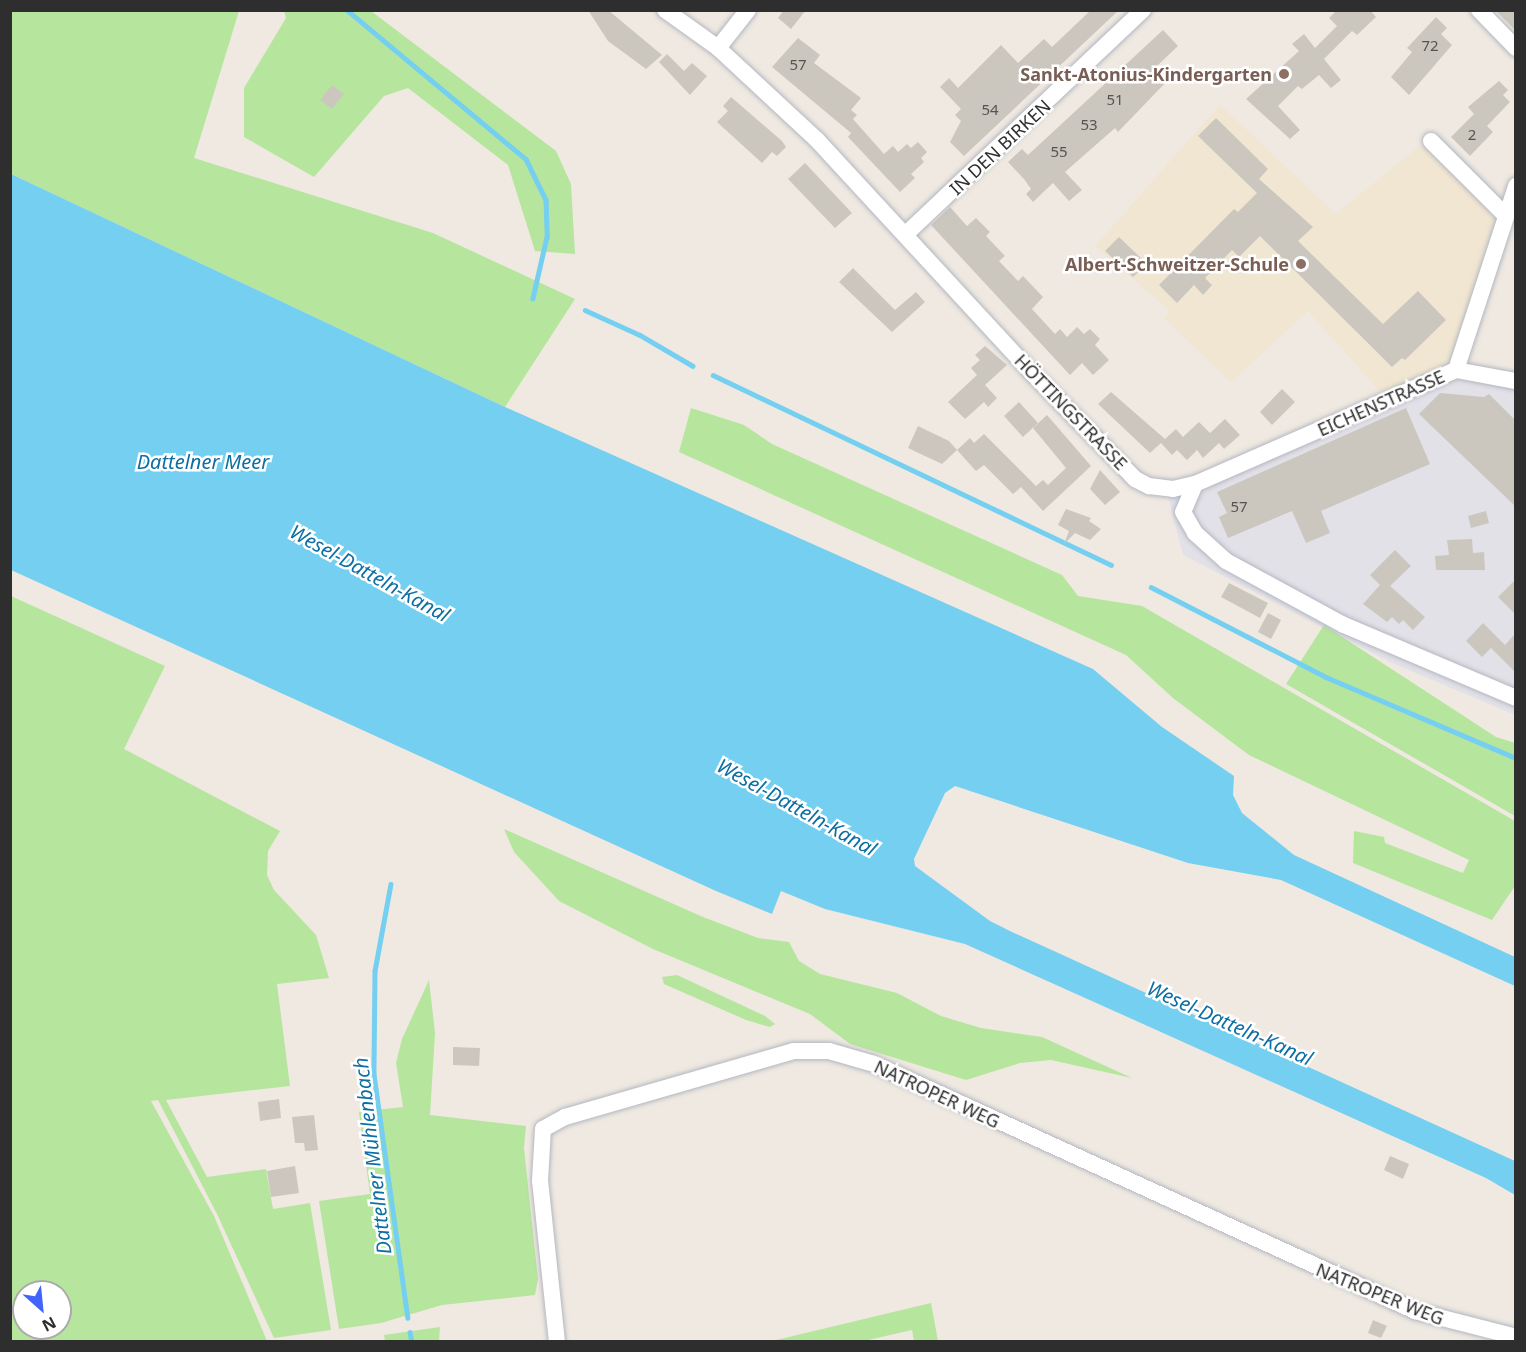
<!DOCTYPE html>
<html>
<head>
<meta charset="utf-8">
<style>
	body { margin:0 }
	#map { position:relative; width:1526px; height:1352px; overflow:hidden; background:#efe9e1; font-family:"Noto Sans",sans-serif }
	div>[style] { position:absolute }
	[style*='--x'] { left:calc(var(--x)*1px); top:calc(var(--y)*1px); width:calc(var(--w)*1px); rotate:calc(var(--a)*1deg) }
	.industrial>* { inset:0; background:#e3e1e8 }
	.education>* { inset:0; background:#f0e6d1 }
	.green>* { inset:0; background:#b6e59e }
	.water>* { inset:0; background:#75cff0 }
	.stream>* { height:4.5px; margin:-2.25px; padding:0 2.25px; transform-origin:2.25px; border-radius:2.25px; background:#75cff0 }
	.building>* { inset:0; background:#cbc7bf }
	.roads { filter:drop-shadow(0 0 2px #b4b7c1) drop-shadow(0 0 2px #b4b7c1) }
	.minor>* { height:16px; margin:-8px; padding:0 8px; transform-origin:8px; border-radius:8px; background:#fff }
	.dots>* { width:16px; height:16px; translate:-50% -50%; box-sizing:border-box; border:3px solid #fff; border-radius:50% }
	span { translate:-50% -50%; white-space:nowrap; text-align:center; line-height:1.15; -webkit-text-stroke:5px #fff; paint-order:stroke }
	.number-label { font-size:15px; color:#555452 }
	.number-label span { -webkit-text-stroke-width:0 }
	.education-label { font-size:18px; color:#785e54; font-weight:700 }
	.right { translate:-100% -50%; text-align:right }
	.street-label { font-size:18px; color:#2e2e2e }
	.water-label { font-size:20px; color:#0d6fa3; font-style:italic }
	.frame { position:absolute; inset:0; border:12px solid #2e2e2e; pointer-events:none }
	.north { position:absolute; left:12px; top:1280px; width:60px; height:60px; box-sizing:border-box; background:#fff; border:2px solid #ababab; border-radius:50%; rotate:153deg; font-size:16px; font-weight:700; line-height:24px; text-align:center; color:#2e2e2e }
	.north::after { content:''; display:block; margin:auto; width:21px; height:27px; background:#4264fb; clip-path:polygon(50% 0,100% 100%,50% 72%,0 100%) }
</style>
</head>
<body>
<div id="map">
	<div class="industrial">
		<div style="clip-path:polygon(1457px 372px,1515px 377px,1515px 715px,1394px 664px,1183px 555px,1168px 496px)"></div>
	</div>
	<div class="education">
		<div style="clip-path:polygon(1220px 105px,1336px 214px,1419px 146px,1432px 148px,1503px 217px,1455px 369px,1387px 399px,1308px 311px,1231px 382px,1164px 318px,1170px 311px,1095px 246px)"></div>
	</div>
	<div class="green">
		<div style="clip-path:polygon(11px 11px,239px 11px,194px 158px,433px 233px,575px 299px,505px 407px,11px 174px)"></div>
		<div style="clip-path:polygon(284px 11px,371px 11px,556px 151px,571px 184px,575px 254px,535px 251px,508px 165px,408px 88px,384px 96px,314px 177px,244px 137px,244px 88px,286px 18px)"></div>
		<div style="clip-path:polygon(691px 408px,744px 425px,772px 444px,1062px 575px,1078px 596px,1142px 606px,1515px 821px,1515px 886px,1492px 920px,1353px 863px,1354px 831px,1384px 837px,1385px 843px,1463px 873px,1469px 860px,1249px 755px,1173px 698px,1126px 655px,679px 452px)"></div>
		<div style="clip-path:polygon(evenodd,11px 596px,165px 666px,124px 749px,280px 831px,268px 851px,267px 875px,274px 890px,316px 935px,329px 978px,277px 984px,290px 1086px,166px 1100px,207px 1177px,266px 1169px,273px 1209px,310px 1203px,331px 1330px,274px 1338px,217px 1214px,158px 1100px,151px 1101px,214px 1216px,267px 1341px,11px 1342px,11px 596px,24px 1292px,60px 1292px,60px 1328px,24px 1328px,24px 1292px)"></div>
		<div style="clip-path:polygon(1324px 625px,1496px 737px,1515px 743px,1515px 816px,1286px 684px)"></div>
		<div style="clip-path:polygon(504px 829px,703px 917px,758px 938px,789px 942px,799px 961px,820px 974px,897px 993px,941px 1016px,981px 1028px,1042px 1037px,1132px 1078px,1051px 1060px,1020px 1063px,966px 1080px,850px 1044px,810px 1014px,653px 949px,559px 901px,514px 852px)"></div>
		<div style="clip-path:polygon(677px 975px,765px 1016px,775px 1024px,770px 1027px,746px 1020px,664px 984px,662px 977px)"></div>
		<div style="clip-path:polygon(429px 980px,435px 1033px,430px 1115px,526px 1126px,524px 1148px,538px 1279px,535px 1295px,442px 1305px,381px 1323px,339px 1329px,319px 1201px,370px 1194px,359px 1112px,403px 1107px,396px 1063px,402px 1039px)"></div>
		<div style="clip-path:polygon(931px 1303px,938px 1341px,914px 1341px,912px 1330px,864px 1341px,772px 1341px)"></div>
		<div style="clip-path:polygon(440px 1327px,439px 1341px,385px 1341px,384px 1335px)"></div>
	</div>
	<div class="water">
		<div style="clip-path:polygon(11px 174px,505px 407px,1093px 669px,1162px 727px,1234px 776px,1233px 795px,1242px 813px,1294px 855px,1515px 957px,1515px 986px,1281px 880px,1188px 863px,955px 786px,945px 793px,914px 859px,915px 866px,990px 921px,1012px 932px,1515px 1161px,1515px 1195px,1486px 1178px,965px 944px,825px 909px,781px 891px,772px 914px,716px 891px,11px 570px)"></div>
	</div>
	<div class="stream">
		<div style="--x:347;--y:10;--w:233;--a:39.8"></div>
		<div style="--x:526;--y:159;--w:46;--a:64"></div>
		<div style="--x:546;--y:200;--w:37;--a:88"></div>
		<div style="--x:547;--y:237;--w:63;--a:102.9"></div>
		<div style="--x:585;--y:310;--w:60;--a:24.4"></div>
		<div style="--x:640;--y:335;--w:61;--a:30.3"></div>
		<div style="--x:713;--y:375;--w:441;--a:25.5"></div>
		<div style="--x:1151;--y:587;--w:197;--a:27.2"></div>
		<div style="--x:1326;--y:677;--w:207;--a:23.1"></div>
		<div style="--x:391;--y:884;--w:88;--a:100.4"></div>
		<div style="--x:375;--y:971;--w:103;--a:90.6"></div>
		<div style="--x:374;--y:1074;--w:246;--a:82.1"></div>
		<div style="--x:410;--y:1332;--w:10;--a:79"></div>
	</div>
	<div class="building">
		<div style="clip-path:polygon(588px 10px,608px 10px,662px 55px,646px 69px,608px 41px)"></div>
		<div style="clip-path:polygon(784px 10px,806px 10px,791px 29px,778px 18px)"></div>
		<div style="clip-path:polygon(1091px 10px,1119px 10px,964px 156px,950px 142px,961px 121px,955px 115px,961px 109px,940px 87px,949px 78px,958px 88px,1001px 45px,1018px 63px,1044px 39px,1052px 47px)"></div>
		<div style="clip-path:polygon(1337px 10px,1370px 10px,1376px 17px,1357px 35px,1352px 31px,1324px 59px,1341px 80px,1331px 88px,1319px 75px,1302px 89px,1298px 86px,1278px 106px,1300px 130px,1290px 139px,1246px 99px,1299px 51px,1292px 44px,1304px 34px,1315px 48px,1337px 26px,1329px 18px)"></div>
		<div style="clip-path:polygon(1495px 10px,1515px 10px,1515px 30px)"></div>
		<div style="clip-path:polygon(1436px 17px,1447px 28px,1441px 34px,1452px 45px,1409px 95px,1391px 77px,1412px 52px,1407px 48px)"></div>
		<div style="clip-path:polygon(1163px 30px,1178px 46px,1158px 65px,1170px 78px,1118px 132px,1115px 128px,1065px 172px,1082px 190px,1069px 201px,1053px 183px,1033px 202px,1026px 194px,1031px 189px,1024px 179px,1008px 162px,1022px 149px,1028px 155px)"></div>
		<div style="clip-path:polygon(798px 38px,820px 55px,814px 63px,861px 98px,851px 110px,857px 115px,853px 119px,884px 154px,893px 146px,898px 152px,907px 144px,911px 148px,918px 142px,927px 152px,921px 158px,924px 162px,911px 174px,915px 178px,900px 192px,848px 137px,851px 133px,772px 67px)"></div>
		<div style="clip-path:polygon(667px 54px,684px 71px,692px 63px,707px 76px,690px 95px,659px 62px)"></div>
		<div style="clip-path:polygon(1499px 81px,1508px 90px,1503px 95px,1510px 102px,1487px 126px,1493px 132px,1470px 156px,1451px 137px,1474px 114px,1468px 107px)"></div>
		<div style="clip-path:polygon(332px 85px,344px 94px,332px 109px,320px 100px)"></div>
		<div style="clip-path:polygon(731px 97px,782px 141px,786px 147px,777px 156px,772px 152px,762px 163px,717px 122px,728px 111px,723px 106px)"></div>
		<div style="clip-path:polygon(1216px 118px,1268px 169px,1259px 179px,1313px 227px,1298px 241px,1383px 324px,1418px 291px,1446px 320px,1405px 360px,1402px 358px,1392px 367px,1260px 236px,1239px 257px,1232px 250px,1205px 278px,1212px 285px,1203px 295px,1194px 285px,1177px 303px,1159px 285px,1234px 209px,1238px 212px,1257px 193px,1198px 136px)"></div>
		<div style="clip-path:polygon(805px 163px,852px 213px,835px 228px,788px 179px)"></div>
		<div style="clip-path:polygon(950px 207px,967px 226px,976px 218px,990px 232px,986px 236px,1005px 256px,999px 261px,1018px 281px,1023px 276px,1043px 297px,1032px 309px,1055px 334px,1060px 329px,1067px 337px,1077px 327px,1084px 334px,1090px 329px,1100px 339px,1095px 345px,1109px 360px,1093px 375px,1082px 363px,1070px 375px,931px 225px)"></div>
		<div style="clip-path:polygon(1119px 237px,1147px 264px,1133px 277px,1105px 251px)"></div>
		<div style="clip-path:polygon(853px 268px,895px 310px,916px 292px,925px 302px,892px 332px,839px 282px)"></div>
		<div style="clip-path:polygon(985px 346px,1007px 365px,985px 385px,997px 398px,988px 407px,984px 402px,965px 419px,948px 402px,977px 375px,971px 368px,980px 360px,975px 355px)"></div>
		<div style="clip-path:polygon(1282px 389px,1295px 402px,1272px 425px,1260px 412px)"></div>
		<div style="clip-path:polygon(1111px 392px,1165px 439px,1176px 429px,1183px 437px,1199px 422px,1210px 433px,1225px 419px,1240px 435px,1224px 449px,1219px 443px,1203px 458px,1197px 450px,1187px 460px,1177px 450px,1172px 455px,1161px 443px,1150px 453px,1098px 404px)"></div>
		<div style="clip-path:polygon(1440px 393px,1484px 397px,1489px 394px,1515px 420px,1515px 506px,1419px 414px)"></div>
		<div style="clip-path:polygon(1019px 402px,1038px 423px,1023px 437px,1004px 416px)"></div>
		<div style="clip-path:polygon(1406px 408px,1430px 464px,1321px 511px,1330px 533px,1306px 543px,1292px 511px,1228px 538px,1219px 517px,1227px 513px,1217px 492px)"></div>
		<div style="clip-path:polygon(1047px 415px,1091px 466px,1043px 511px,1021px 487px,1013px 494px,984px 465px,976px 471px,957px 450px,970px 438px,974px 443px,984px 434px,1036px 486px,1043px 480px,1048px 485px,1066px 468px,1033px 428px)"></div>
		<div style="clip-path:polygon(918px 426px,949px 441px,957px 450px,942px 464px,908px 448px)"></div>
		<div style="clip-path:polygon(1100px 470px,1120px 492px,1105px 505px,1090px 489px)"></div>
		<div style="clip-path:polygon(1066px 509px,1091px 518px,1089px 521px,1101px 529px,1090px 540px,1075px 533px,1064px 544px,1069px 531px,1058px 525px)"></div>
		<div style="clip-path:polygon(1486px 511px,1489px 523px,1471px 528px,1468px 516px)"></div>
		<div style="clip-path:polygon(1472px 539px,1473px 553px,1484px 552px,1485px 570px,1436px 570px,1435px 556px,1449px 555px,1447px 540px)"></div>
		<div style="clip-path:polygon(1395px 550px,1411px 566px,1390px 586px,1425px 617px,1413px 630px,1403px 620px,1399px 624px,1392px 617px,1387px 622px,1363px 604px,1380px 585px,1370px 575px)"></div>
		<div style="clip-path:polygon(1515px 580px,1515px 614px,1498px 597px)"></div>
		<div style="clip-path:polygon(1229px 583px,1268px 603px,1260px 618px,1221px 597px)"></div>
		<div style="clip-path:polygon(1268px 613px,1281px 620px,1271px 639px,1258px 632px)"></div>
		<div style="clip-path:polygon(1483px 623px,1505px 645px,1515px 634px,1515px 672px,1491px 648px,1482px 657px,1466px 641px)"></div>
		<div style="clip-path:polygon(453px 1047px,480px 1048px,479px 1066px,453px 1065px)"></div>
		<div style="clip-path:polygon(279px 1099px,281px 1118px,260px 1121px,258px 1102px)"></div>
		<div style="clip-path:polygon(314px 1115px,318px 1150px,305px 1151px,304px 1143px,295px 1143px,292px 1117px)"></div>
		<div style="clip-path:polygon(1390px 1156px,1409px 1164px,1403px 1179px,1384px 1170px)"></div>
		<div style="clip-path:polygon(295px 1166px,299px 1193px,271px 1197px,267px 1171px)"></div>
		<div style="clip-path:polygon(1373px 1320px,1387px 1326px,1381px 1338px,1368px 1333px)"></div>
	</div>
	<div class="roads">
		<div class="minor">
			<div style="--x:665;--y:10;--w:65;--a:35.6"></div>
			<div style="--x:718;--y:48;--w:135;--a:42.9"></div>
			<div style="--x:817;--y:140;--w:320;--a:47.3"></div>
			<div style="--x:1034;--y:375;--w:145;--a:45.8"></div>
			<div style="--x:1135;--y:479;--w:16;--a:27"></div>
			<div style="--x:1149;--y:486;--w:24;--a:7"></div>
			<div style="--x:1173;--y:489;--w:23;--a:-13"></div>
			<div style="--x:1195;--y:484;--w:285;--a:-23.6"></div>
			<div style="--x:1456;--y:370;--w:194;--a:-71.9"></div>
			<div style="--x:1479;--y:10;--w:53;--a:45.8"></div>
			<div style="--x:718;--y:48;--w:48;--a:-51.7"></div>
			<div style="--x:1431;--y:141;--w:106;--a:45"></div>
			<div style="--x:907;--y:233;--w:325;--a:-43.4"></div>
			<div style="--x:1456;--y:370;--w:61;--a:10.4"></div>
			<div style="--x:1195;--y:484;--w:30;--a:113"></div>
			<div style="--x:1183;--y:512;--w:24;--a:60"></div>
			<div style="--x:1195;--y:533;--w:42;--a:42.1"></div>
			<div style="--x:1226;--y:561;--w:134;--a:28.5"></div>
			<div style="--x:1344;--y:625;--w:187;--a:23"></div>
			<div style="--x:557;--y:1342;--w:162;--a:-96"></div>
			<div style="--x:540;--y:1181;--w:52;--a:-86.7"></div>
			<div style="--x:543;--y:1129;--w:25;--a:-29"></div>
			<div style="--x:565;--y:1117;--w:238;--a:-16.1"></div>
			<div style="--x:794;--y:1051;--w:35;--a:0"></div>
			<div style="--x:829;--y:1051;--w:47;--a:16.1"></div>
			<div style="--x:874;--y:1064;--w:595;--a:24.54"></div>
			<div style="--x:1415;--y:1311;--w:104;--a:14.4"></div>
		</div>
	</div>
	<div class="dots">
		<div style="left:1284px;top:74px;background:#8d6e63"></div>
		<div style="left:1301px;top:264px;background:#8d6e63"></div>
	</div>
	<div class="number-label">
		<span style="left:1430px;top:46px">72</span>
		<span style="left:798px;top:65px">57</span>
		<span style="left:1115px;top:100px">51</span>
		<span style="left:990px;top:110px">54</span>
		<span style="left:1089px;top:125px">53</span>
		<span style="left:1472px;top:135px">2</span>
		<span style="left:1059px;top:152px">55</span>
		<span style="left:1239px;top:507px">57</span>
	</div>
	<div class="education-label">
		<span class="right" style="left:1272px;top:74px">Sankt-Atonius-Kindergarten</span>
		<span class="right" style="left:1289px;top:264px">Albert-Schweitzer-Schule</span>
	</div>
	<div class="street-label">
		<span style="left:1000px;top:147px;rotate:-43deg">IN DEN BIRKEN</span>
		<span style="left:1381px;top:403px;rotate:-24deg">EICHENSTRASSE</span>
		<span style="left:1071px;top:412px;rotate:46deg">HÖTTINGSTRASSE</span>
		<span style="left:937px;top:1094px;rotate:25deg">NATROPER WEG</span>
		<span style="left:1380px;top:1294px;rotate:22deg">NATROPER WEG</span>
	</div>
	<div class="water-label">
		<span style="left:203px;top:461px">Dattelner Meer</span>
		<span style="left:370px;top:573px;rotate:29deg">Wesel-Datteln-Kanal</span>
		<span style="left:797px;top:807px;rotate:29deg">Wesel-Datteln-Kanal</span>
		<span style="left:1230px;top:1023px;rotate:24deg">Wesel-Datteln-Kanal</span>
		<span style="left:372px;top:1156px;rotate:-97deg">Dattelner Mühlenbach</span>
	</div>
	<div class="frame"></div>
	<div class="north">N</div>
</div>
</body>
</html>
